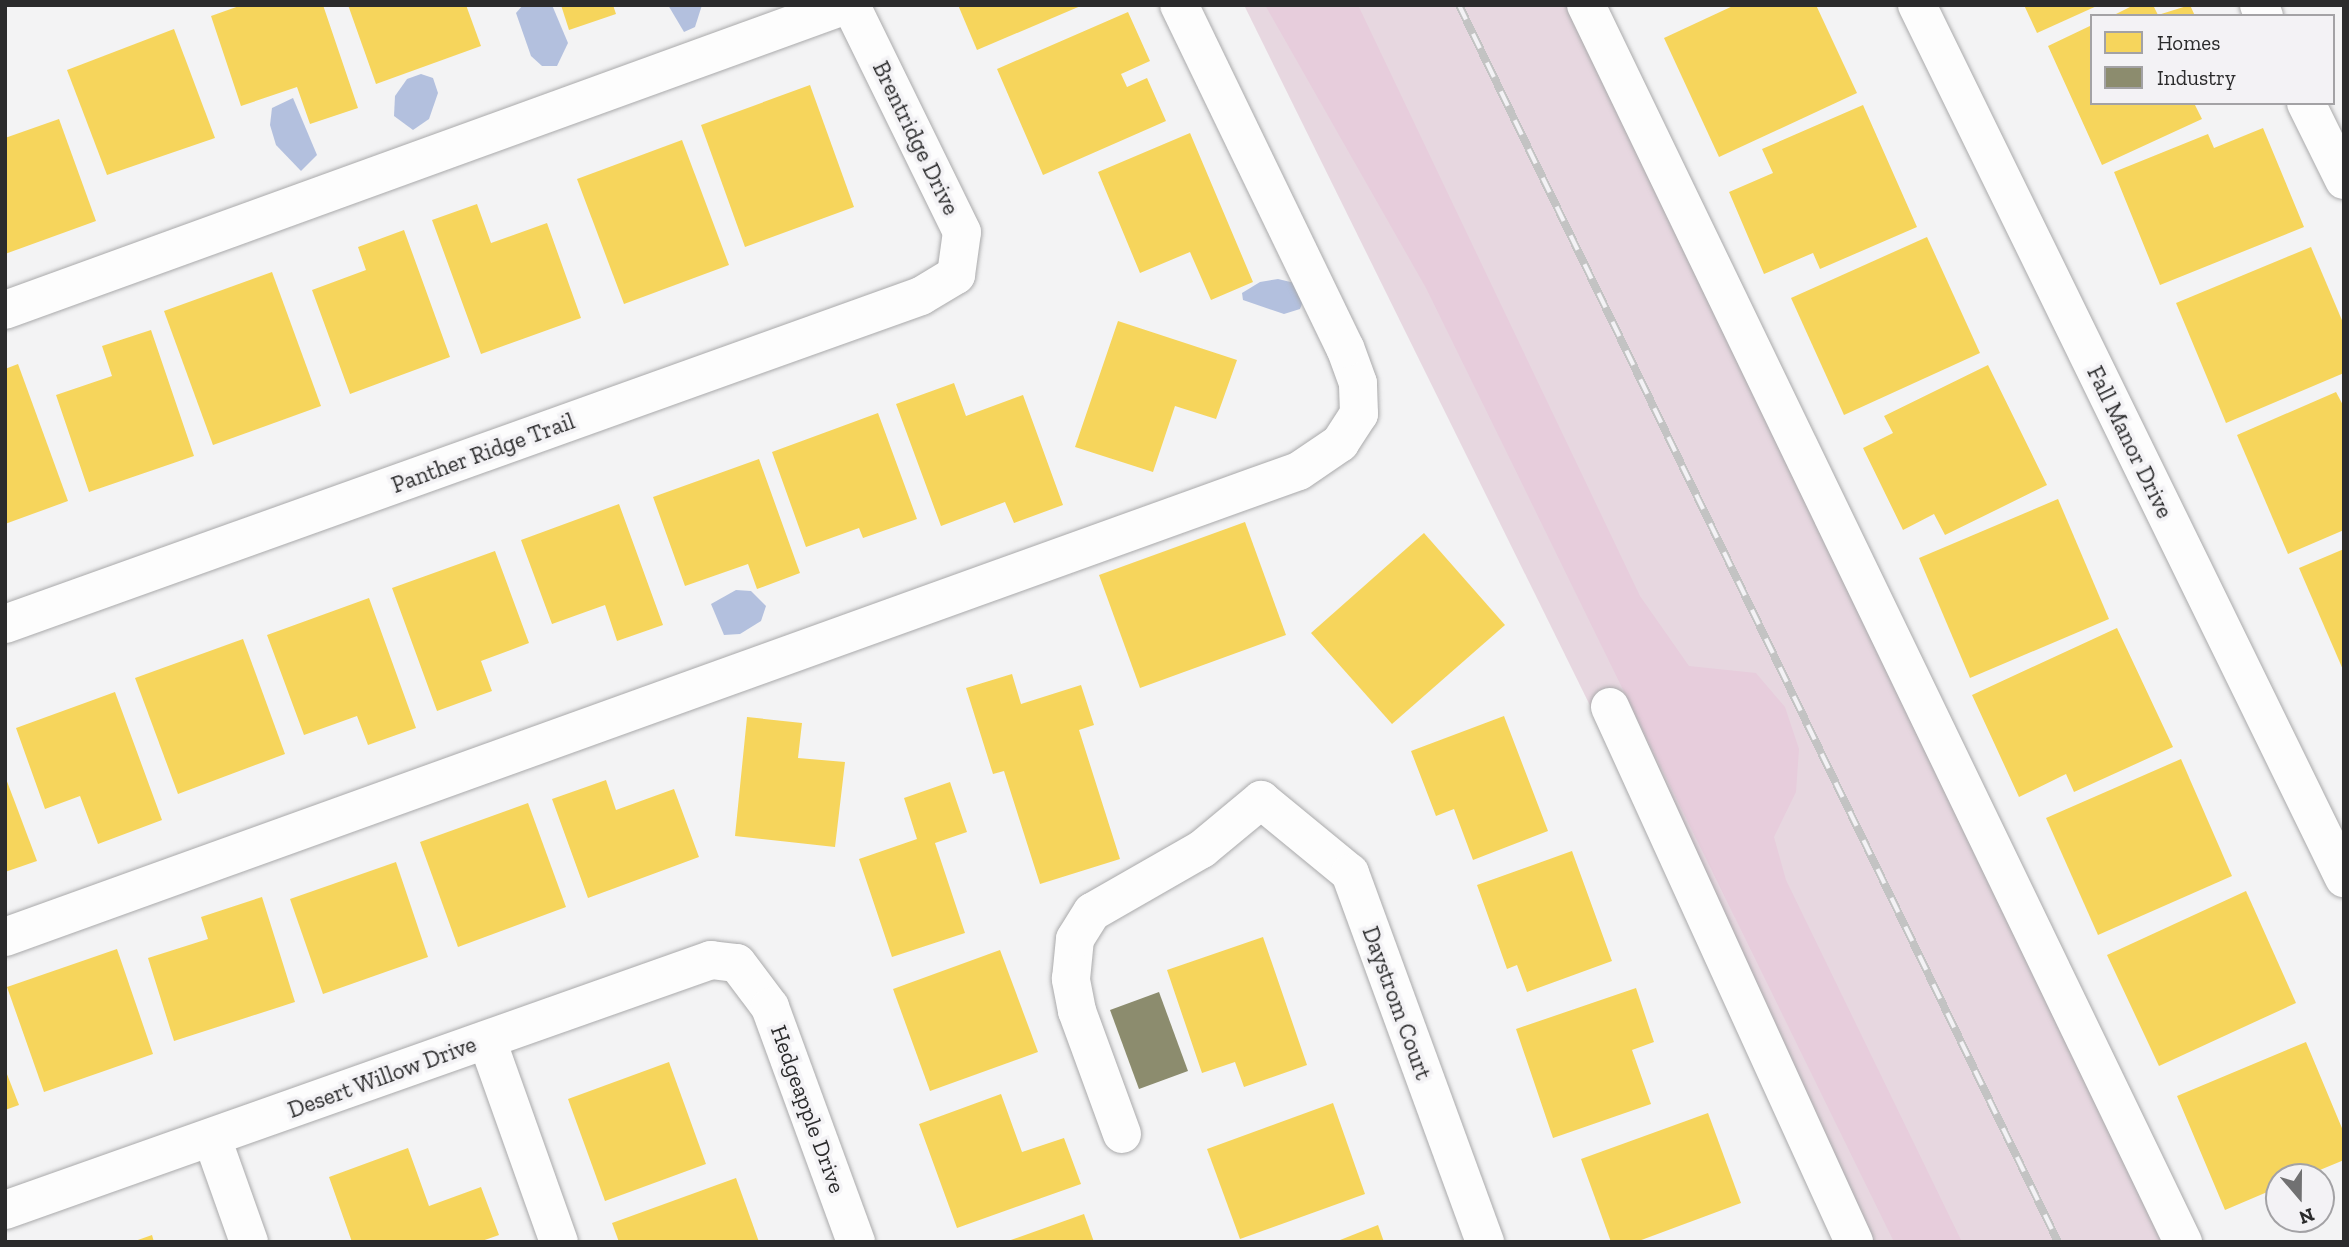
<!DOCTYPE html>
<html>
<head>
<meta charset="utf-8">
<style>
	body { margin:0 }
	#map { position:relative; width:2349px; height:1247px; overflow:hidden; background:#f3f3f4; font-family:"Zilla Slab",serif }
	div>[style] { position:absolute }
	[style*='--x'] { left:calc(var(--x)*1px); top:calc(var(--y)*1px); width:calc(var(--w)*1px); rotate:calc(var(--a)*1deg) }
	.green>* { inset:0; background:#e7d7e0 }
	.forest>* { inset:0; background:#e7cddc }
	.water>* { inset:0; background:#b3c0de }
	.homes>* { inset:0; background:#f6d55c }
	.industry>* { inset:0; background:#8c8c6e }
	.roads { filter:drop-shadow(0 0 2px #aaaaab) drop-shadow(0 0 2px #aaaaab) }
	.minor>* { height:38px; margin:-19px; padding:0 19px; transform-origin:19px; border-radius:19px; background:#fdfdfd }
	.rail>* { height:8px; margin-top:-4px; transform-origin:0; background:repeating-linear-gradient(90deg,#f3f2f5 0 16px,#c3c3c3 0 32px); box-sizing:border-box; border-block:2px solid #c3c3c3 }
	span { translate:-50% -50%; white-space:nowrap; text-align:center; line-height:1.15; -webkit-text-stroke:7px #f3f2f5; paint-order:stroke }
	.street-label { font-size:23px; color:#2b2b2c }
	.frame { position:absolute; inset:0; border:7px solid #2b2b2c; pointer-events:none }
	.legend { position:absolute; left:2090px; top:14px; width:245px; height:91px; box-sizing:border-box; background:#f3f2f5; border:2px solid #a3a2a5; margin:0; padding:9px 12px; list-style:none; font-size:21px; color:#2b2b2c }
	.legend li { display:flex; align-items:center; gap:14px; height:35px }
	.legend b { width:35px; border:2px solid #a3a2a5 }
	.north { position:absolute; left:2265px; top:1163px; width:70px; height:70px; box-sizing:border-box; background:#f3f2f5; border:2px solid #a3a2a5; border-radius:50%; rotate:160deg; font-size:19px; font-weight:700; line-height:28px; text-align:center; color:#2b2b2c }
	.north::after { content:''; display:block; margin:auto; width:24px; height:32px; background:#717172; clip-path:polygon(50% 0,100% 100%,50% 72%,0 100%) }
</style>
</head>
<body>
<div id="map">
	<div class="green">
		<div style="clip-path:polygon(1244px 5px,1574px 5px,2175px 1242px,1855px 1242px)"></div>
	</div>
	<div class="forest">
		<div style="clip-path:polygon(1265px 5px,1358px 5px,1640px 596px,1689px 666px,1756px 673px,1785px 707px,1799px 749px,1796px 792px,1774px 837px,1786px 880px,1962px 1242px,1894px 1242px,1426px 288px)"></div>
	</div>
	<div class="water">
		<div style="clip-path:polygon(523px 5px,552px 5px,568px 43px,557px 66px,542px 66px,531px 56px,516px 13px)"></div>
		<div style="clip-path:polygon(668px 5px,702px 5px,695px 27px,684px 32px)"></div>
		<div style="clip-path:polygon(421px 74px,433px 78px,438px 93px,429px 119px,413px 130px,394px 116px,395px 96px,407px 79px)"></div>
		<div style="clip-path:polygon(293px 98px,317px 155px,301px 171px,276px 145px,270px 125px,272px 108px)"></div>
		<div style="clip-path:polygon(1278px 279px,1299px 284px,1304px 299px,1300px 309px,1284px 314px,1243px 300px,1242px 293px,1260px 282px)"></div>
		<div style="clip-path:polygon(736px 590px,751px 591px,766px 606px,761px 621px,740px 634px,724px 635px,711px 604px)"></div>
	</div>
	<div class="homes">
		<div style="clip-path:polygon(242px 5px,323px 5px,358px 108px,310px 124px,297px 87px,241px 106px,211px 16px)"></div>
		<div style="clip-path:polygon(348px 5px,466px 5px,481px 46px,376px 84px)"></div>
		<div style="clip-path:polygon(561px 5px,613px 5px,616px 14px,569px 30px)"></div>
		<div style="clip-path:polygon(958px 5px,1083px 5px,977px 50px)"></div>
		<div style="clip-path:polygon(1735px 5px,1816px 5px,1857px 93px,1719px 157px,1664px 38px)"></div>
		<div style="clip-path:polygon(2024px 5px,2099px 5px,2037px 33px)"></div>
		<div style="clip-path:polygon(2134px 5px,2153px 5px,2158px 15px,2190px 5px,2195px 16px,2112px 16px)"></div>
		<div style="clip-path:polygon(1128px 12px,1150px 61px,1121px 74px,1127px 87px,1147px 78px,1166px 121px,1043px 175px,997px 69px)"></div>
		<div style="clip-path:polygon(2092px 25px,2092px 103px,2194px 103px,2202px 119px,2102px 165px,2048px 46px)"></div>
		<div style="clip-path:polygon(174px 29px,215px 138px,107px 175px,67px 70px)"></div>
		<div style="clip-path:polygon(810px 85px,854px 207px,745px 247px,701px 125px)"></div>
		<div style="clip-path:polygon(1863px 105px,1917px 227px,1820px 269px,1813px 253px,1764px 274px,1729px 192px,1773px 173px,1762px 149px)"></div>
		<div style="clip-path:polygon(59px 119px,96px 221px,5px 254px,5px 138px)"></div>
		<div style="clip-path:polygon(2263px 128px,2304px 227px,2160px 285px,2114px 172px,2208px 134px,2214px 148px)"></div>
		<div style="clip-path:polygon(1190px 133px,1253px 282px,1211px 300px,1190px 252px,1140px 273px,1098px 172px)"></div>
		<div style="clip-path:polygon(682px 140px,729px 265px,624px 304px,577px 179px)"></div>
		<div style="clip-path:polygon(477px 204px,491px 243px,547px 223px,581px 318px,481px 354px,432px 220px)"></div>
		<div style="clip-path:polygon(404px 230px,450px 357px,350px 394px,312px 290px,366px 270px,358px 247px)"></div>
		<div style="clip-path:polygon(1927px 237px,1980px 353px,1844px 415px,1791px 298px)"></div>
		<div style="clip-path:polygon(2311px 247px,2344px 325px,2344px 373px,2226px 423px,2176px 303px)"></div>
		<div style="clip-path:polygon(272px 272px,321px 406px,213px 445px,164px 311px)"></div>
		<div style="clip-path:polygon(1118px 321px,1237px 360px,1216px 419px,1175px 406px,1153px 472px,1075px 447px)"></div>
		<div style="clip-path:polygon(151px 330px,194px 456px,89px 492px,56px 395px,112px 376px,102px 346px)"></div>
		<div style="clip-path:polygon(18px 364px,68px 501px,5px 524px,5px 369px)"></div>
		<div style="clip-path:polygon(1988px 365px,2047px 485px,1945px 535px,1934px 514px,1903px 530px,1863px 448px,1893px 433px,1884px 416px)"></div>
		<div style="clip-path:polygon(954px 383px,966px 416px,1023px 395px,1063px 505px,1014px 523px,1005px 502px,941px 526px,896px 404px)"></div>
		<div style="clip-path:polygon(2336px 392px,2344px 407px,2344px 530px,2288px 554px,2237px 435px)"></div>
		<div style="clip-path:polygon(878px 413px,917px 519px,863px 538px,859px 528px,806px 547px,772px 452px)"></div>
		<div style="clip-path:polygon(759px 459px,800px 573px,757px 589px,748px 564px,685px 586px,653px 497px)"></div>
		<div style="clip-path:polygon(2058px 499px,2109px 619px,1970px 678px,1919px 558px)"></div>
		<div style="clip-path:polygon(619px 504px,663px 625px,617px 641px,605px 605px,552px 624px,521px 540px)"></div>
		<div style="clip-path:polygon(1245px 522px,1286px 635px,1140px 688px,1099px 575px)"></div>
		<div style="clip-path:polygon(1424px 533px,1505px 625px,1392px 724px,1311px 633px)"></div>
		<div style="clip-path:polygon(2344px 549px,2344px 672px,2299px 568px)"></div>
		<div style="clip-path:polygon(495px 551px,529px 643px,481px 661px,492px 691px,437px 711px,392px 588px)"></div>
		<div style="clip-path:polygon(369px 598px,416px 728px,368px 745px,357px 716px,304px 735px,267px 635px)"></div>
		<div style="clip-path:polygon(2117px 628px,2173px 747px,2074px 792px,2066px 774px,2019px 797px,1972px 695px)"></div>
		<div style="clip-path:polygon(243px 639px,285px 754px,178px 794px,135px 678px)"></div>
		<div style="clip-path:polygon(1012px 674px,1021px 704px,1081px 685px,1094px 725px,1079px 730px,1120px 859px,1040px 884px,1004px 771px,993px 774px,966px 688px)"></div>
		<div style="clip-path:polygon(115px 692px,162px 820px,98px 844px,80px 796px,45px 809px,16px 728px)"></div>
		<div style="clip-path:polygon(1504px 716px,1548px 831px,1473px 860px,1454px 809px,1436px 816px,1411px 751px)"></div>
		<div style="clip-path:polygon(747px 717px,802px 723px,798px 758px,845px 762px,835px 847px,735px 836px)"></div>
		<div style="clip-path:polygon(2181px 759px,2232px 876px,2098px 935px,2046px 818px)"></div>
		<div style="clip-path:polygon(5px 776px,37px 861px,5px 872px)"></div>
		<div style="clip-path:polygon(606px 780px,616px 810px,674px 789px,699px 857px,588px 898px,552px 799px)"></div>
		<div style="clip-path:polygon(950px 782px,967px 832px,935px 843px,965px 933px,892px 957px,859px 859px,917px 839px,904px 798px)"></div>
		<div style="clip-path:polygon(528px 803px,566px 907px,458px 947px,420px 842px)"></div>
		<div style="clip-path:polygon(1572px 851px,1612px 961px,1527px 992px,1517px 965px,1507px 969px,1477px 885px)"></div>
		<div style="clip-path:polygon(396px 862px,428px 957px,323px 994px,290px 899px)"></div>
		<div style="clip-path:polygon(2246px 891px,2296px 1003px,2159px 1066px,2107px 955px)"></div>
		<div style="clip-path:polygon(262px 897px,295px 1002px,174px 1041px,148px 958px,208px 939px,201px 917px)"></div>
		<div style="clip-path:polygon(1263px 937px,1307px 1065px,1244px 1087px,1235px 1062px,1202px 1073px,1167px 970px)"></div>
		<div style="clip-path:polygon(117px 949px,153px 1054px,44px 1092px,7px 987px)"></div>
		<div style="clip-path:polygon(1000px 950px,1038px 1052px,930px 1091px,893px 989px)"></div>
		<div style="clip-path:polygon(1636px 988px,1654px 1042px,1632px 1050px,1651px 1104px,1553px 1138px,1516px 1029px)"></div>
		<div style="clip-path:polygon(2306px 1042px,2344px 1133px,2344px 1160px,2303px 1177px,2279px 1177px,2279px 1187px,2225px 1210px,2177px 1096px)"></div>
		<div style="clip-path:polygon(669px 1062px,706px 1164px,605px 1201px,568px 1099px)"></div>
		<div style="clip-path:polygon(5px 1069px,19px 1105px,5px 1110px)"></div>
		<div style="clip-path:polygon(1001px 1094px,1022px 1152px,1064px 1138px,1081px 1184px,957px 1228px,919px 1124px)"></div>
		<div style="clip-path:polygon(1333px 1103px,1365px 1194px,1240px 1239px,1207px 1149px)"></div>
		<div style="clip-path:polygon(1708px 1113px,1741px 1203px,1636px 1242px,1611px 1242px,1581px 1159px)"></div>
		<div style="clip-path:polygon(408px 1148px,429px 1206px,481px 1187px,499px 1235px,479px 1242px,352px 1242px,329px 1177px)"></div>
		<div style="clip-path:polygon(736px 1178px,759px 1242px,619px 1242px,612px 1223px)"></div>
		<div style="clip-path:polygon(1084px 1214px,1094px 1242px,1008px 1242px,1008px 1241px)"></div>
		<div style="clip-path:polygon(1378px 1225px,1384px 1242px,1335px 1242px)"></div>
		<div style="clip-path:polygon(152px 1235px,154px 1242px,135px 1242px,135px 1241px)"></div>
	</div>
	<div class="industry">
		<div style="clip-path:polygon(1159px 992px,1188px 1071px,1139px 1089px,1110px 1010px)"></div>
	</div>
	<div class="roads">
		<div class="minor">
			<div style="--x:1586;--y:5;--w:1374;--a:64.24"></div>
			<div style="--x:1917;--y:5;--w:972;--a:63.94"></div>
			<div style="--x:2259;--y:5;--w:12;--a:66"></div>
			<div style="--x:2306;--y:103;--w:86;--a:63.7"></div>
			<div style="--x:5;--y:310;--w:895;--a:-19.93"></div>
			<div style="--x:5;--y:624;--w:973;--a:-19.7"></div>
			<div style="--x:921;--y:296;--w:41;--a:-31"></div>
			<div style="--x:956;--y:275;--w:43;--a:-82.1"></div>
			<div style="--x:962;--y:232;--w:253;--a:-116.1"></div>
			<div style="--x:1610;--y:707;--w:588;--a:65.48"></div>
			<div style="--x:5;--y:937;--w:1375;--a:-19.81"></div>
			<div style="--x:1299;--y:471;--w:50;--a:-34.3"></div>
			<div style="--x:1340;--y:443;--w:35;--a:-57"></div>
			<div style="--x:1359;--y:414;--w:31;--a:-92"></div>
			<div style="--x:1358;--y:383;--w:37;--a:-110"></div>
			<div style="--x:1345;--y:348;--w:381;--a:-115.8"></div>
			<div style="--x:487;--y:1040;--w:214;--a:70.4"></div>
			<div style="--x:1122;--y:1134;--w:131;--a:-110.1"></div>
			<div style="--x:1077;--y:1011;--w:33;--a:-101"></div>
			<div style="--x:1071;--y:979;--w:40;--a:-84.3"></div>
			<div style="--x:1075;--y:939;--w:32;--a:-58"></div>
			<div style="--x:1092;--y:912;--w:127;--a:-29.8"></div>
			<div style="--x:1202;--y:849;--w:77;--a:-39.7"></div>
			<div style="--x:1261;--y:800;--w:115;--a:39.4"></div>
			<div style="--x:1350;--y:873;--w:393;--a:69.9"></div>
			<div style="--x:212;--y:1138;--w:110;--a:70.4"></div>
			<div style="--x:5;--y:1210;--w:749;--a:-19.5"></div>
			<div style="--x:711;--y:960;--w:26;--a:7"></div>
			<div style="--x:737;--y:963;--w:55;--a:53.1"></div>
			<div style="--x:770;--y:1007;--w:250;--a:69.9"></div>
		</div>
	</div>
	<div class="rail">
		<div style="--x:1459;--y:5;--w:1374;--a:64.16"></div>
	</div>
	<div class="street-label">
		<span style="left:916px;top:138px;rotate:64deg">Brentridge Drive</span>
		<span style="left:2130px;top:442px;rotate:64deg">Fall Manor Drive</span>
		<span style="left:483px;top:453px;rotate:-20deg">Panther Ridge Trail</span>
		<span style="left:1397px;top:1003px;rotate:70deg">Daystrom Court</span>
		<span style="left:382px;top:1077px;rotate:-20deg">Desert Willow Drive</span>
		<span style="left:808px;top:1109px;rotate:70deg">Hedgeapple Drive</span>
	</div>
	<div class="frame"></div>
	<ul class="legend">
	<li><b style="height:19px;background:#f6d55c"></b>Homes</li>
	<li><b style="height:19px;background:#8c8c6e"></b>Industry</li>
	</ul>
	<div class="north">N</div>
</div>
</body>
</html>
